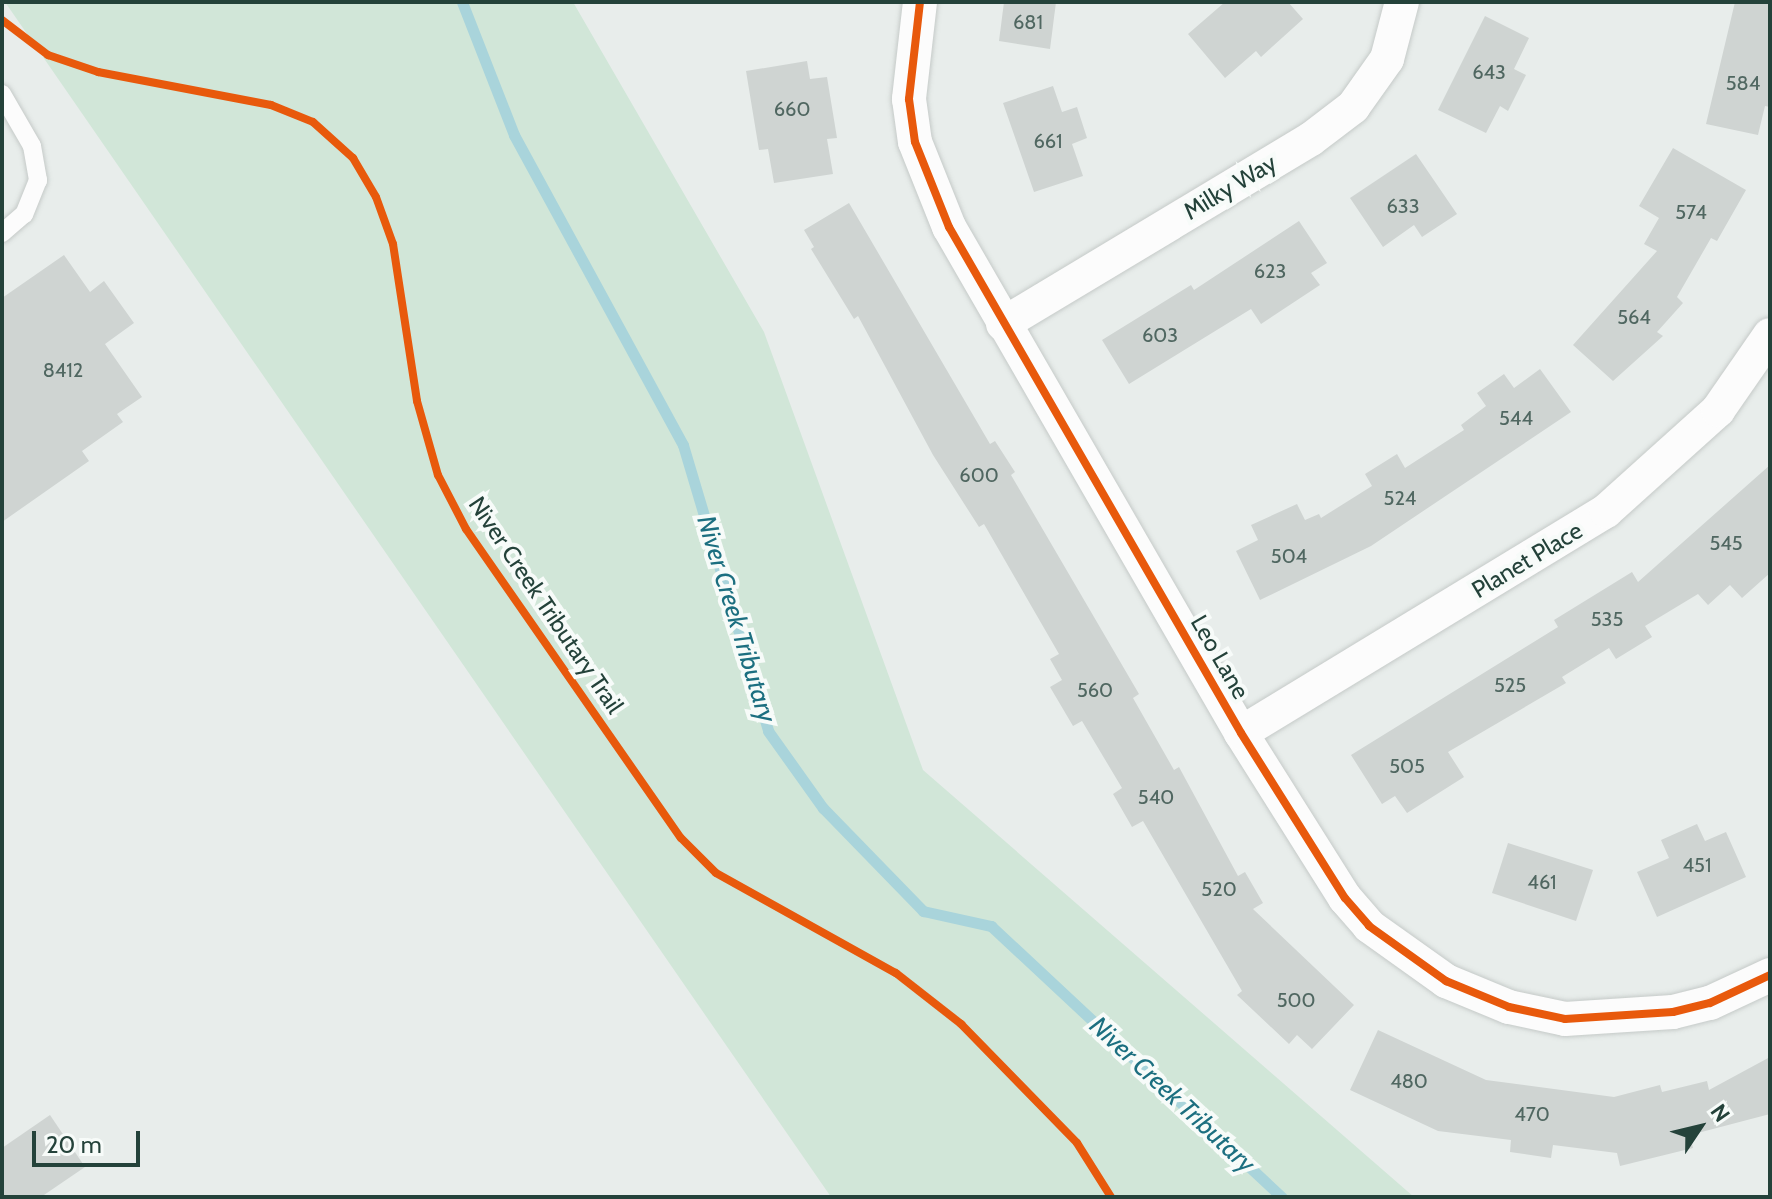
<!DOCTYPE html>
<html>
<head>
<meta charset="utf-8">
<style>
	body { margin:0 }
	#map { position:relative; width:1772px; height:1199px; overflow:hidden; background:#e8edeb; font-family:Cabin,sans-serif }
	div>[style] { position:absolute }
	[style*='--x'] { left:calc(var(--x)*1px); top:calc(var(--y)*1px); width:calc(var(--w)*1px); rotate:calc(var(--a)*1deg) }
	.green>* { inset:0; background:#d1e6d8 }
	.stream>* { height:11px; margin:-5.5px; padding:0 5.5px; transform-origin:5.5px; border-radius:5.5px; background:#a9d4db }
	.building>* { inset:0; background:#cfd4d2 }
	.roads { filter:drop-shadow(0 0 2px #c5cac8) drop-shadow(0 0 2px #c5cac8) }
	.service>* { height:18px; margin:-9px; padding:0 9px; transform-origin:9px; border-radius:9px; background:#fcfcfc }
	.minor>* { height:34px; margin:-17px; padding:0 17px; transform-origin:17px; border-radius:17px; background:#fcfcfc }
	.cycleway>* { height:8px; margin:-4px; padding:0 4px; transform-origin:4px; border-radius:4px; background:#e8590c }
	span { translate:-50% -50%; white-space:nowrap; text-align:center; line-height:1.15; -webkit-text-stroke:8px #f7fbf9; paint-order:stroke }
	.number-label { font-size:20px; color:#506761 }
	.number-label span { -webkit-text-stroke-width:0 }
	.street-label { font-size:24px; color:#24423a }
	.water-label { font-size:26px; color:#1c6f80; font-style:italic }
	.frame { position:absolute; inset:0; border:4px solid #24423a; pointer-events:none }
	.north { position:absolute; left:1660px; top:1087px; width:80px; height:80px; -webkit-text-stroke:6px #f7fbf9; paint-order:stroke; rotate:55deg; font-size:22px; font-weight:700; line-height:32px; text-align:center; color:#24423a }
	.north::after { content:''; display:block; margin:auto; width:28px; height:36px; background:#24423a; clip-path:polygon(50% 0,100% 100%,50% 72%,0 100%) }
	.scale { position:absolute; left:32px; top:1131px; width:108px; height:36px; box-sizing:border-box; border:4px solid #24423a; border-top:0; padding-left:10px; font-size:24px; line-height:28px; white-space:nowrap; color:#24423a; -webkit-text-stroke:6px #f7fbf9; paint-order:stroke }
</style>
</head>
<body>
<div id="map">
	<div class="green">
		<div style="clip-path:polygon(5px 2px,573px 2px,764px 332px,923px 770px,1414px 1197px,831px 1197px)"></div>
	</div>
	<div class="stream">
		<div style="--x:462;--y:2;--w:143;--a:68.6"></div>
		<div style="--x:514;--y:135;--w:353;--a:61.4"></div>
		<div style="--x:683;--y:445;--w:298;--a:73.4"></div>
		<div style="--x:768;--y:731;--w:95;--a:54.5"></div>
		<div style="--x:823;--y:808;--w:144;--a:45.8"></div>
		<div style="--x:923;--y:911;--w:70;--a:12.4"></div>
		<div style="--x:991;--y:926;--w:398;--a:43"></div>
	</div>
	<div class="building">
		<div style="clip-path:polygon(1004px 2px,1056px 2px,1050px 49px,999px 41px)"></div>
		<div style="clip-path:polygon(1225px 2px,1288px 2px,1303px 19px,1261px 57px,1256px 51px,1225px 78px,1188px 34px)"></div>
		<div style="clip-path:polygon(1735px 2px,1770px 2px,1770px 107px,1765px 106px,1758px 135px,1706px 124px)"></div>
		<div style="clip-path:polygon(1485px 16px,1529px 38px,1514px 69px,1526px 75px,1508px 111px,1500px 106px,1486px 133px,1438px 110px)"></div>
		<div style="clip-path:polygon(807px 61px,810px 79px,827px 77px,837px 138px,827px 139px,833px 174px,774px 183px,768px 149px,759px 150px,746px 71px)"></div>
		<div style="clip-path:polygon(1053px 86px,1062px 112px,1077px 107px,1087px 138px,1072px 144px,1083px 176px,1034px 192px,1003px 103px)"></div>
		<div style="clip-path:polygon(1673px 148px,1746px 190px,1717px 241px,1711px 238px,1677px 297px,1683px 303px,1657px 332px,1663px 336px,1613px 381px,1573px 345px,1657px 251px,1644px 244px,1659px 218px,1639px 206px)"></div>
		<div style="clip-path:polygon(1416px 154px,1457px 214px,1422px 237px,1414px 225px,1383px 247px,1350px 198px)"></div>
		<div style="clip-path:polygon(849px 203px,990px 444px,995px 441px,1015px 472px,1011px 475px,1139px 694px,1133px 698px,1174px 770px,1179px 767px,1238px 876px,1245px 872px,1263px 903px,1253px 909px,1354px 1005px,1312px 1049px,1297px 1035px,1289px 1044px,1237px 995px,1242px 991px,1143px 821px,1132px 827px,1113px 794px,1122px 788px,1082px 721px,1073px 726px,1050px 687px,1062px 680px,1050px 659px,1059px 654px,984px 524px,979px 527px,933px 455px,858px 316px,854px 319px,811px 249px,814px 247px,804px 230px)"></div>
		<div style="clip-path:polygon(1299px 221px,1327px 263px,1311px 273px,1320px 285px,1261px 324px,1251px 309px,1129px 384px,1102px 340px,1191px 285px,1194px 290px)"></div>
		<div style="clip-path:polygon(64px 255px,90px 292px,104px 281px,134px 323px,105px 344px,142px 397px,117px 414px,123px 422px,82px 451px,89px 461px,2px 522px,2px 298px)"></div>
		<div style="clip-path:polygon(1540px 369px,1571px 412px,1371px 546px,1260px 600px,1236px 551px,1258px 540px,1251px 525px,1297px 504px,1305px 520px,1319px 514px,1321px 518px,1372px 486px,1365px 474px,1397px 454px,1405px 468px,1464px 430px,1461px 425px,1486px 406px,1477px 393px,1504px 374px,1514px 388px)"></div>
		<div style="clip-path:polygon(1770px 465px,1770px 573px,1742px 598px,1730px 585px,1708px 605px,1698px 594px,1645px 626px,1652px 637px,1616px 659px,1609px 648px,1562px 677px,1566px 683px,1448px 752px,1464px 777px,1407px 813px,1395px 796px,1382px 804px,1351px 755px,1558px 627px,1554px 620px,1632px 572px,1638px 582px)"></div>
		<div style="clip-path:polygon(1697px 824px,1705px 841px,1726px 832px,1746px 877px,1657px 917px,1637px 872px,1669px 858px,1661px 840px)"></div>
		<div style="clip-path:polygon(1508px 843px,1593px 870px,1576px 921px,1492px 893px)"></div>
		<div style="clip-path:polygon(1378px 1030px,1486px 1080px,1614px 1097px,1660px 1085px,1662px 1092px,1707px 1081px,1709px 1090px,1770px 1057px,1770px 1114px,1690px 1135px,1693px 1148px,1620px 1166px,1617px 1153px,1553px 1145px,1551px 1158px,1510px 1152px,1511px 1140px,1438px 1131px,1350px 1090px)"></div>
		<div style="clip-path:polygon(50px 1115px,85px 1167px,41px 1197px,2px 1197px,2px 1148px)"></div>
	</div>
	<div class="roads">
		<div class="service">
			<div style="--x:2;--y:94;--w:60;--a:60"></div>
			<div style="--x:32;--y:146;--w:35;--a:80"></div>
			<div style="--x:38;--y:180;--w:37;--a:112"></div>
			<div style="--x:24;--y:214;--w:29;--a:139"></div>
		</div>
		<div class="minor">
			<div style="--x:920;--y:2;--w:98;--a:96.5"></div>
			<div style="--x:909;--y:99;--w:43;--a:82.1"></div>
			<div style="--x:915;--y:142;--w:92;--a:68.2"></div>
			<div style="--x:949;--y:227;--w:584;--a:60.01"></div>
			<div style="--x:1241;--y:733;--w:195;--a:57.8"></div>
			<div style="--x:1345;--y:898;--w:37;--a:49"></div>
			<div style="--x:1369;--y:926;--w:95;--a:35.5"></div>
			<div style="--x:1446;--y:981;--w:68;--a:22.4"></div>
			<div style="--x:1509;--y:1007;--w:57;--a:12.1"></div>
			<div style="--x:1565;--y:1019;--w:108;--a:-3.7"></div>
			<div style="--x:1673;--y:1012;--w:38;--a:-14"></div>
			<div style="--x:1710;--y:1003;--w:66;--a:-25"></div>
			<div style="--x:1003;--y:324;--w:359;--a:-31"></div>
			<div style="--x:1311;--y:139;--w:53;--a:-37.3"></div>
			<div style="--x:1353;--y:107;--w:59;--a:-54.7"></div>
			<div style="--x:1387;--y:59;--w:59;--a:-75.3"></div>
			<div style="--x:1241;--y:733;--w:427;--a:-31.3"></div>
			<div style="--x:1606;--y:511;--w:151;--a:-42"></div>
			<div style="--x:1718;--y:410;--w:91;--a:-55.3"></div>
		</div>
	</div>
	<div class="cycleway">
		<div style="--x:920;--y:2;--w:98;--a:96.5"></div>
		<div style="--x:909;--y:99;--w:43;--a:82.1"></div>
		<div style="--x:915;--y:142;--w:92;--a:68.2"></div>
		<div style="--x:949;--y:227;--w:584;--a:60.01"></div>
		<div style="--x:1241;--y:733;--w:195;--a:57.8"></div>
		<div style="--x:1345;--y:898;--w:37;--a:49"></div>
		<div style="--x:1369;--y:926;--w:95;--a:35.5"></div>
		<div style="--x:1446;--y:981;--w:68;--a:22.4"></div>
		<div style="--x:1509;--y:1007;--w:57;--a:12.1"></div>
		<div style="--x:1565;--y:1019;--w:108;--a:-3.7"></div>
		<div style="--x:1673;--y:1012;--w:38;--a:-14"></div>
		<div style="--x:1710;--y:1003;--w:66;--a:-25"></div>
		<div style="--x:2;--y:20;--w:58;--a:37.3"></div>
		<div style="--x:48;--y:55;--w:53;--a:18.8"></div>
		<div style="--x:98;--y:72;--w:176;--a:10.8"></div>
		<div style="--x:271;--y:105;--w:45;--a:22"></div>
		<div style="--x:313;--y:122;--w:54;--a:42"></div>
		<div style="--x:353;--y:158;--w:45;--a:59.5"></div>
		<div style="--x:376;--y:197;--w:50;--a:70.1"></div>
		<div style="--x:393;--y:244;--w:159;--a:81.3"></div>
		<div style="--x:417;--y:401;--w:77;--a:74.2"></div>
		<div style="--x:438;--y:475;--w:61;--a:62.6"></div>
		<div style="--x:466;--y:529;--w:376;--a:55.2"></div>
		<div style="--x:681;--y:838;--w:49;--a:45"></div>
		<div style="--x:716;--y:873;--w:206;--a:29.1"></div>
		<div style="--x:896;--y:973;--w:83;--a:38.1"></div>
		<div style="--x:961;--y:1024;--w:166;--a:45.7"></div>
		<div style="--x:1077;--y:1143;--w:64;--a:57.8"></div>
	</div>
	<div class="number-label">
		<span style="left:1028px;top:22px">681</span>
		<span style="left:1489px;top:72px">643</span>
		<span style="left:1743px;top:83px">584</span>
		<span style="left:792px;top:109px">660</span>
		<span style="left:1048px;top:141px">661</span>
		<span style="left:1403px;top:206px">633</span>
		<span style="left:1691px;top:212px">574</span>
		<span style="left:1270px;top:271px">623</span>
		<span style="left:1634px;top:317px">564</span>
		<span style="left:1160px;top:335px">603</span>
		<span style="left:63px;top:370px">8412</span>
		<span style="left:1516px;top:418px">544</span>
		<span style="left:979px;top:475px">600</span>
		<span style="left:1400px;top:498px">524</span>
		<span style="left:1726px;top:543px">545</span>
		<span style="left:1289px;top:556px">504</span>
		<span style="left:1607px;top:619px">535</span>
		<span style="left:1510px;top:685px">525</span>
		<span style="left:1095px;top:690px">560</span>
		<span style="left:1407px;top:766px">505</span>
		<span style="left:1156px;top:797px">540</span>
		<span style="left:1697px;top:865px">451</span>
		<span style="left:1542px;top:882px">461</span>
		<span style="left:1219px;top:889px">520</span>
		<span style="left:1296px;top:1000px">500</span>
		<span style="left:1409px;top:1081px">480</span>
		<span style="left:1532px;top:1114px">470</span>
	</div>
	<div class="street-label">
		<span style="left:1230px;top:187px;rotate:-31deg">Milky Way</span>
		<span style="left:1527px;top:560px;rotate:-31deg">Planet Place</span>
		<span style="left:546px;top:605px;rotate:56deg">Niver Creek Tributary Trail</span>
		<span style="left:1220px;top:657px;rotate:60deg">Leo Lane</span>
	</div>
	<div class="water-label">
		<span style="left:736px;top:619px;rotate:73deg">Niver Creek Tributary</span>
		<span style="left:1172px;top:1095px;rotate:43deg">Niver Creek Tributary</span>
	</div>
	<div class="frame"></div>
	<div class="north">N</div>
	<div class="scale">20 m</div>
</div>
</body>
</html>
